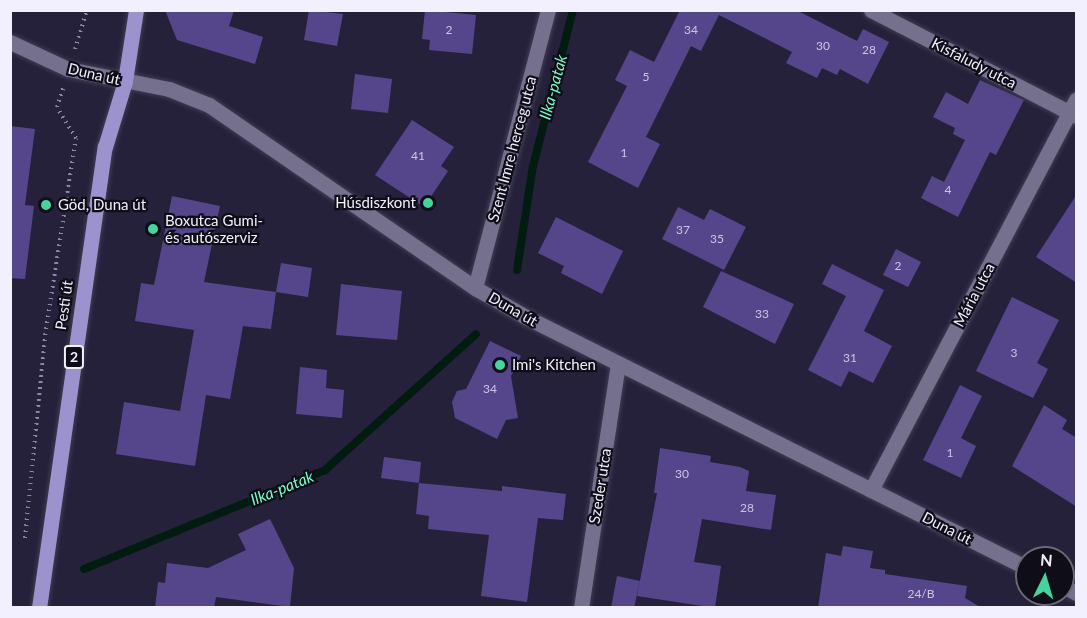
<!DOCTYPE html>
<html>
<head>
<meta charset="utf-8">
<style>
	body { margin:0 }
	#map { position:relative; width:1087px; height:618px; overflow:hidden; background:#26213b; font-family:Lato,sans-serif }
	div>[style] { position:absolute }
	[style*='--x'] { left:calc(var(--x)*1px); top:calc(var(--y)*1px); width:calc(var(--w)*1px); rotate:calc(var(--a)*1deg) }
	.stream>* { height:8px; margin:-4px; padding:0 4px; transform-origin:4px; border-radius:4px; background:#001c11 }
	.building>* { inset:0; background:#55468c }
	.path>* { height:4px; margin-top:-2px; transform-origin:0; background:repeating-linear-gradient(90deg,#8d899d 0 1.5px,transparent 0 6px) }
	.roads { filter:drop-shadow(0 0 2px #413d52) drop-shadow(0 0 2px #413d52) }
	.minor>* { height:15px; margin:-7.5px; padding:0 7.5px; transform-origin:7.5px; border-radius:7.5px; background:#74708e }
	.major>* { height:15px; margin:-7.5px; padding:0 7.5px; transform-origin:7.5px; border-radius:7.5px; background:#9c93ce }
	.dots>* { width:16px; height:16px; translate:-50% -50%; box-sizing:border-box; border:3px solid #0f0d18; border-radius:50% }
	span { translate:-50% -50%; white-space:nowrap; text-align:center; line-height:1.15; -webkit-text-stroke:4.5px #0f0d18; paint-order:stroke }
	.number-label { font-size:12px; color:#cbc6e2 }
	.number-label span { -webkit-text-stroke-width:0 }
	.shield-label span { padding:2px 4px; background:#0f0d18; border:2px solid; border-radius:4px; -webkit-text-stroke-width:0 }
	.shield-label { font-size:14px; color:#f2f0fe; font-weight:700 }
	.street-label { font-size:15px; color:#f2f0fe }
	.poi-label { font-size:15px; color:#f2f0fe }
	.right { translate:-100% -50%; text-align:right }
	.left { translate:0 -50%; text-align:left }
	.water-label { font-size:16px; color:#77fdc5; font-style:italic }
	.frame { position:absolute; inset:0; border:12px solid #f2f0fe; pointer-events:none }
	.north { position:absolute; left:1015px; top:546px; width:60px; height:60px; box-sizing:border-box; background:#0f0d18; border:2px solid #6a6874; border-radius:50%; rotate:5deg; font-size:16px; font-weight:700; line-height:24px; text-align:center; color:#f2f0fe }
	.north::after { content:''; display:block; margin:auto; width:21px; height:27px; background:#46d49e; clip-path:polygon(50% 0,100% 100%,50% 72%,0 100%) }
</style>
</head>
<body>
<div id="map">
	<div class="stream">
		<div style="--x:517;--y:270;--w:105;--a:-81.3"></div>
		<div style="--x:533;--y:166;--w:161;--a:-75.6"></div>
		<div style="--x:84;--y:569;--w:261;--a:-22.3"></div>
		<div style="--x:325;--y:470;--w:203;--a:-42"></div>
	</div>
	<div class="building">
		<div style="clip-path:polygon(165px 10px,234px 10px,229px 26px,263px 37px,255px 64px,177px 40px)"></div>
		<div style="clip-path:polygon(309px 10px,343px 14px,337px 46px,304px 40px)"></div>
		<div style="clip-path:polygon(425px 10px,476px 15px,472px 54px,429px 50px,430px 40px,422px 39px)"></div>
		<div style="clip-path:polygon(680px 10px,796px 10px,857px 41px,863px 29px,889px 42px,868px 84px,840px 69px,837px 75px,822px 68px,817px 78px,786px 63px,792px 52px,719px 15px,701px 51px,691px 46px,646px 137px,660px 144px,638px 188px,588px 162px,627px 86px,615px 80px,630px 50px,654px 62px)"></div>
		<div style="clip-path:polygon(355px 74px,392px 79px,388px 113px,351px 109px)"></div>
		<div style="clip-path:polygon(980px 80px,1024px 100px,996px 155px,990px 152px,958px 217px,921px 198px,932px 176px,944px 182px,965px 140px,953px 134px,955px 128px,933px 117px,946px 92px,968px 104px)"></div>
		<div style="clip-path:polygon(412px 120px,454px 147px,441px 166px,448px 171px,424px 207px,375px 175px)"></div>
		<div style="clip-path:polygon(10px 126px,35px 129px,25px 205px,34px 206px,25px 279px,10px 278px)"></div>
		<div style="clip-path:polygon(1077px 194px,1077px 283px,1036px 257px)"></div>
		<div style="clip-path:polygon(172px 196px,220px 206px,204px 282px,276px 292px,271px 329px,243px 326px,230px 399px,206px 395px,195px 466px,116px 454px,124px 402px,180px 411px,194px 330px,135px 321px,141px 283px,154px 285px)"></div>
		<div style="clip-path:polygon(678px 207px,704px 220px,710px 209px,746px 227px,724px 270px,662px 239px)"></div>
		<div style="clip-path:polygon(556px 217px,623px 251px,602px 294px,561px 273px,564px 266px,538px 253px)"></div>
		<div style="clip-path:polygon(896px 249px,921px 262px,908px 287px,883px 275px)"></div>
		<div style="clip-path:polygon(281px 263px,312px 268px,308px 297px,276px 292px)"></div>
		<div style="clip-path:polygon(832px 264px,884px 290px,864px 331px,892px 346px,873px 383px,849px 371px,841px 387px,808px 370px,846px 296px,822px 284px)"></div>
		<div style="clip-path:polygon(721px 271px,794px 304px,775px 344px,703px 307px)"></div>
		<div style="clip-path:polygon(341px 284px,402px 291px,397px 340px,336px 335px)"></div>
		<div style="clip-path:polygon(1012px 297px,1059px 320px,1037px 363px,1048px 369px,1033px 398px,976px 371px)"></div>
		<div style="clip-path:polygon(490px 341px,521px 356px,511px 376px,518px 418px,506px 420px,497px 439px,455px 418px,452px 402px,457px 391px,466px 389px)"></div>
		<div style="clip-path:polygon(300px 367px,327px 370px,326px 388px,344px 390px,342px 418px,296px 414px)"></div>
		<div style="clip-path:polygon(960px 385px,982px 396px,961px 438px,976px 446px,961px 478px,923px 460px)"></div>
		<div style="clip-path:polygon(1044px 405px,1067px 420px,1062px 429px,1077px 438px,1077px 507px,1012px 466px)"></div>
		<div style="clip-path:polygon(660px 448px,711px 456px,710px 462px,740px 467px,749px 471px,746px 491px,776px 495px,771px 530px,702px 519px,694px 562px,721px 566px,715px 608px,637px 596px,657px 493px,654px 493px)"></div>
		<div style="clip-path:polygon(384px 457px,421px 462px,419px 483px,381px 478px)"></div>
		<div style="clip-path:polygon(419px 483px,502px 491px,502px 486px,566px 494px,563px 520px,538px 518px,527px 602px,481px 596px,489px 535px,428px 529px,429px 516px,416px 514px)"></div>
		<div style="clip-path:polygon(270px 519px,294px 568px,290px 607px,216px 597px,214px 608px,155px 608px,158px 582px,165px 583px,167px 563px,208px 568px,246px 550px,238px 534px)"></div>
		<div style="clip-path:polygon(843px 546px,873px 551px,870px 568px,885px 570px,885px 574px,967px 586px,965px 598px,982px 608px,818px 608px,826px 553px,841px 556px)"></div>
		<div style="clip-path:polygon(617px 576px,640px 581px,634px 608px,611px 608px)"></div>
	</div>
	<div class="path">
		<div style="--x:75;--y:49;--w:41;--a:-72.9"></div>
		<div style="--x:25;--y:538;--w:210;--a:-84.3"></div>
		<div style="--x:46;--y:329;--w:193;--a:-81.1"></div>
		<div style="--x:76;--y:138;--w:36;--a:-122"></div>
		<div style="--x:57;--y:107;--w:20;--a:-72"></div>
	</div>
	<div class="roads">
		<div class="minor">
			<div style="--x:871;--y:10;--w:231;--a:27.3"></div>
			<div style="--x:10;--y:42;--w:64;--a:25"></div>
			<div style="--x:68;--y:69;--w:103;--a:11.2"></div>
			<div style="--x:169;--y:89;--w:43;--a:21.8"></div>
			<div style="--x:209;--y:105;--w:323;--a:34.5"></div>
			<div style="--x:475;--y:288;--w:59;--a:29.6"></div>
			<div style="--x:526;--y:317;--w:560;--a:26.61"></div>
			<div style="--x:475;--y:288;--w:287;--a:-75.3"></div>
			<div style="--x:871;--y:490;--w:441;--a:-62.3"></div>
			<div style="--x:1063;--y:586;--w:15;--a:28"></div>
			<div style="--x:581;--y:608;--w:247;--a:-81.4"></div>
		</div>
		<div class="major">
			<div style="--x:39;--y:608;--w:466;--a:-81.9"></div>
			<div style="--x:105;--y:147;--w:69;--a:-73.1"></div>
			<div style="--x:125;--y:81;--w:72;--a:-81.2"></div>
		</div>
	</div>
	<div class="dots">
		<div style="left:428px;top:203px;background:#46d49e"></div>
		<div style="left:46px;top:205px;background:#46d49e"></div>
		<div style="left:153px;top:229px;background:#46d49e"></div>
		<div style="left:500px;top:365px;background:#46d49e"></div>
	</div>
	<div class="number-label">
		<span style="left:449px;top:30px">2</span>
		<span style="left:691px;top:30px">34</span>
		<span style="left:823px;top:46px">30</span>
		<span style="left:869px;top:50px">28</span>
		<span style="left:646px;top:77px">5</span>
		<span style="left:624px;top:153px">1</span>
		<span style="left:418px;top:156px">41</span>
		<span style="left:948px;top:190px">4</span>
		<span style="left:683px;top:230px">37</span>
		<span style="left:717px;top:239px">35</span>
		<span style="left:898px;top:266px">2</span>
		<span style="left:762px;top:314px">33</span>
		<span style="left:1014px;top:353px">3</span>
		<span style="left:850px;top:358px">31</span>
		<span style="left:490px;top:389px">34</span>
		<span style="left:950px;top:453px">1</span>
		<span style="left:682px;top:474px">30</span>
		<span style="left:747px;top:508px">28</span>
		<span style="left:921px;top:594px">24/B</span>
	</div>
	<div class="shield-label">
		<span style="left:74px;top:357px">2</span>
	</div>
	<div class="street-label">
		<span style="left:974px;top:63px;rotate:27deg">Kisfaludy utca</span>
		<span style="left:94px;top:74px;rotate:13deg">Duna út</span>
		<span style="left:512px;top:149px;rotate:-75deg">Szent Imre herceg utca</span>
		<span style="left:974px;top:295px;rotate:-62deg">Mária utca</span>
		<span style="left:64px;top:305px;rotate:-82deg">Pesti út</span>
		<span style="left:513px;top:309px;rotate:30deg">Duna út</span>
		<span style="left:600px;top:486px;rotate:-81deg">Szeder utca</span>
		<span style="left:947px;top:528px;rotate:27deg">Duna út</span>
	</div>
	<div class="poi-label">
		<span class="right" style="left:416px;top:203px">Húsdiszkont</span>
		<span class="left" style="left:58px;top:205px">Göd, Duna út</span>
		<span class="left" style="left:165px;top:229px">Boxutca Gumi-<br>és autószerviz</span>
		<span class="left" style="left:512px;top:365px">Imi's Kitchen</span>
	</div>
	<div class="water-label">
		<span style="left:553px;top:87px;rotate:-75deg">Ilka-patak</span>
		<span style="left:282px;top:488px;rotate:-22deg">Ilka-patak</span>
	</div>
	<div class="frame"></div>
	<div class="north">N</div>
</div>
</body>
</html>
